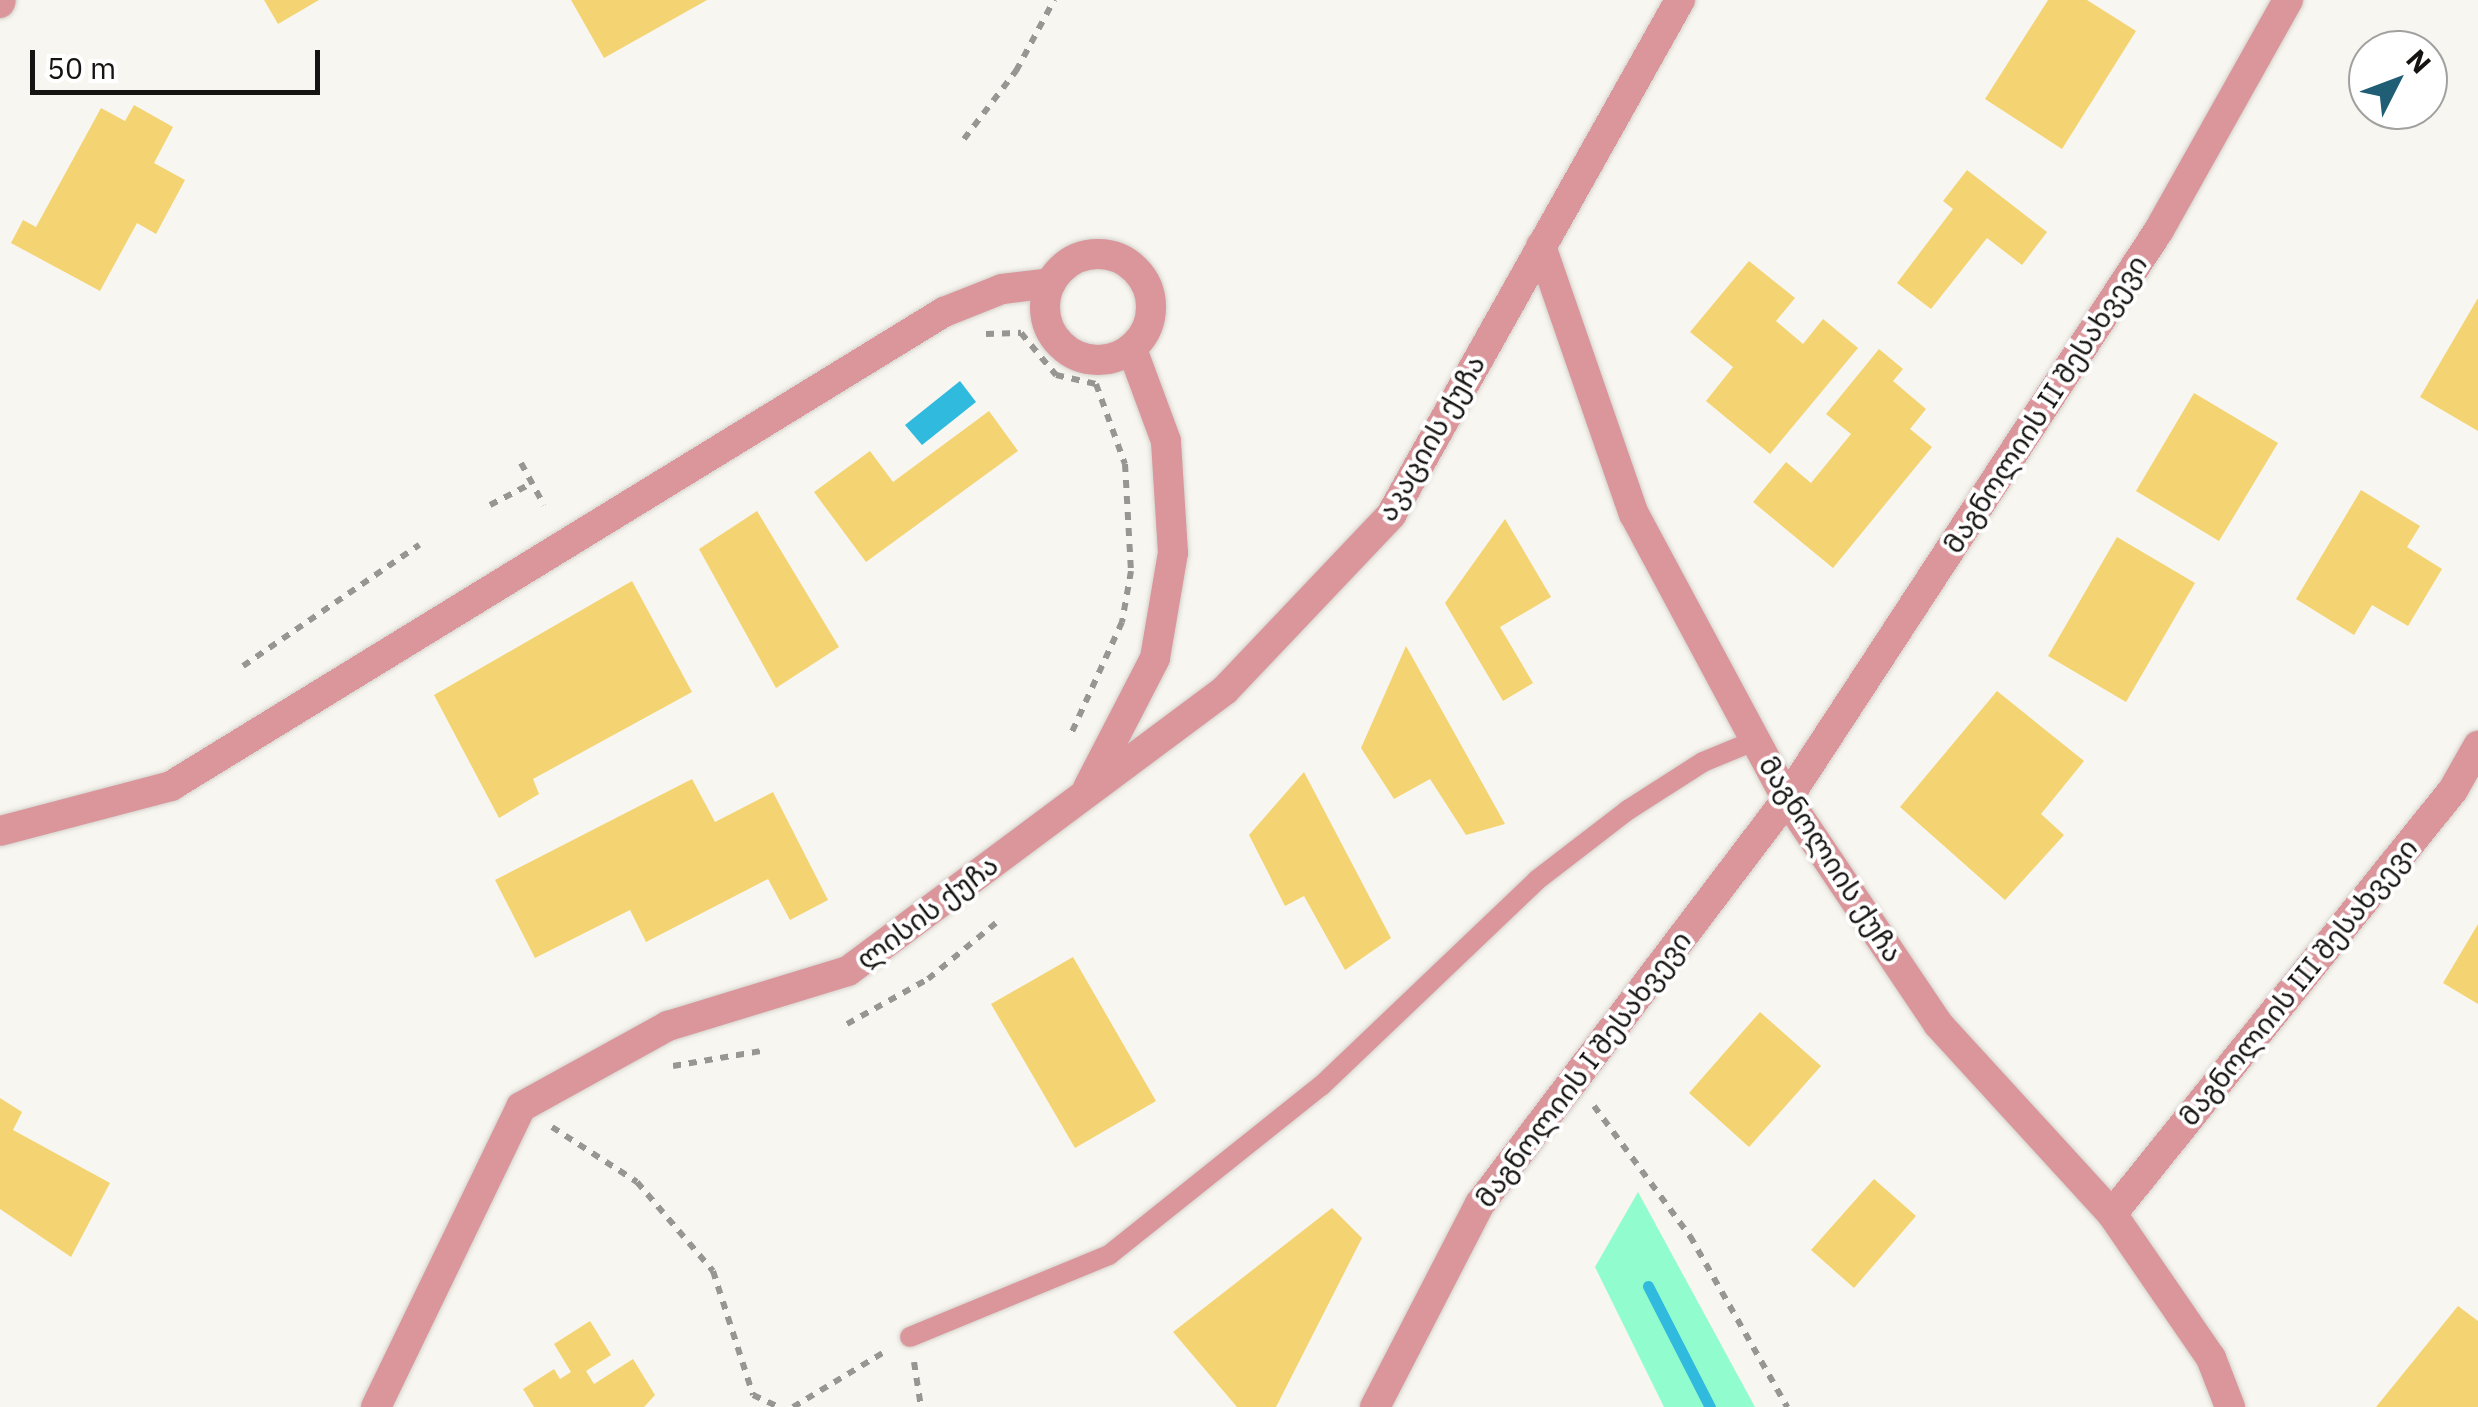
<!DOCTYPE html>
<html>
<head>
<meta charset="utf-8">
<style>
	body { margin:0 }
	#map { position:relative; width:2478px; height:1407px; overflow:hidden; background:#f8f6f0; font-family:"IBM Plex Sans","Noto Sans Georgian",sans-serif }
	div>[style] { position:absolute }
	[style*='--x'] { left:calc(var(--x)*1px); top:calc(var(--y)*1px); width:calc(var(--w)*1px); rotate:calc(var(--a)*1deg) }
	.green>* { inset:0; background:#91fccd }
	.water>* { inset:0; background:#30bade }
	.stream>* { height:11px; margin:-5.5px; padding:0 5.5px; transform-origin:5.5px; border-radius:5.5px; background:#30bade }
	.building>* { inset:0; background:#f4d472 }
	.path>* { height:6px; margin-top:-3px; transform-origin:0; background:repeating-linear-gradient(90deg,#989692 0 8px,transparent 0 16px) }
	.roads { filter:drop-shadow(0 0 2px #d4d2cc) drop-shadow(0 0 2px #d4d2cc) }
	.service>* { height:20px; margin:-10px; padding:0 10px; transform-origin:10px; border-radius:10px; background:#da969b }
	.minor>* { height:30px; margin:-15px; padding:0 15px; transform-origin:15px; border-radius:15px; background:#da969b }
	.minor>.ring { margin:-15px; padding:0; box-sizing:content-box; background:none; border:30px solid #da969b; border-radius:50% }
	span { translate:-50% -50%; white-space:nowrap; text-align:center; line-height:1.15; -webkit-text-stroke:8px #fff; paint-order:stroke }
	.street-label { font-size:28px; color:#151412 }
	.north { position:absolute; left:2348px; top:30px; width:100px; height:100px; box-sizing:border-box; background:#fff; border:2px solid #a1a1a0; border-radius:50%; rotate:48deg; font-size:28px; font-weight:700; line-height:40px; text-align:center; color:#151412 }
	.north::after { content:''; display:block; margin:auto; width:35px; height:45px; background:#1f5e74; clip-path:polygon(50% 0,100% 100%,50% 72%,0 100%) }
	.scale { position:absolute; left:30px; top:50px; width:290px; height:45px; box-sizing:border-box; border:5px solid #151412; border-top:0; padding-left:12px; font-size:30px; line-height:35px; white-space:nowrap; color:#151412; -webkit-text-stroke:8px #fff; paint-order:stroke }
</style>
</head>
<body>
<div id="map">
	<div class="green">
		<div style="clip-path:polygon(1638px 1192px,1755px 1407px,1664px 1407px,1595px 1267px)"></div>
	</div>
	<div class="water">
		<div style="clip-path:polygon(960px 381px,976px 402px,922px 445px,905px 425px)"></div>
	</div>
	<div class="stream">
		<div style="--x:1648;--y:1286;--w:136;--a:62.9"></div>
	</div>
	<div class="building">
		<div style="clip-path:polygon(264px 0,319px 0,278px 24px)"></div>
		<div style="clip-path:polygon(571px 0,707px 0,604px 58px)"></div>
		<div style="clip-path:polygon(2048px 0,2087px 0,2136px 31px,2062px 149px,1985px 99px)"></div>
		<div style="clip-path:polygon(134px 105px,173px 127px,154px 163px,185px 180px,156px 234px,137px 223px,100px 291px,11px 243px,23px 220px,36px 227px,101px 108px,125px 121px)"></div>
		<div style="clip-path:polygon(1967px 170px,2047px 232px,2022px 265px,1987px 238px,1931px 309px,1897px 283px,1953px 209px,1943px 201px)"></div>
		<div style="clip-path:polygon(1749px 261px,1795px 298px,1776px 321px,1803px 344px,1823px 319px,1858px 348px,1770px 454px,1706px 401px,1733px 367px,1690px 332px)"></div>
		<div style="clip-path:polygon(2478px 298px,2478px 431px,2420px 397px)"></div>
		<div style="clip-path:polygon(1879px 349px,1903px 369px,1893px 381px,1926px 409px,1910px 429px,1932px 447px,1833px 568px,1753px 502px,1786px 462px,1811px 483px,1851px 434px,1826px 414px)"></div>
		<div style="clip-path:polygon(2194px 393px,2278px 443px,2219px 541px,2136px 491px)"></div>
		<div style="clip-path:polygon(989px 411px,1018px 451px,866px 562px,814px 492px,870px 451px,893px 482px)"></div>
		<div style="clip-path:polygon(2361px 490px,2420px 526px,2407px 547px,2442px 569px,2408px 626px,2372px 605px,2354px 635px,2296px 599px)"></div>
		<div style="clip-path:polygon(757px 511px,839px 647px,776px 688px,699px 549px)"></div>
		<div style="clip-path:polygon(1505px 519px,1551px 597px,1500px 627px,1533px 683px,1503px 701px,1445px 603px)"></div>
		<div style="clip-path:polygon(2117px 537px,2195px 583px,2126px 702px,2048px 656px)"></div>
		<div style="clip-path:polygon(632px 581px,692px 692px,533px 779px,539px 794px,499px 818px,434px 695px)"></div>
		<div style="clip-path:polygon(1406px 646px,1505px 824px,1466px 835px,1430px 779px,1394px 799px,1361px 748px)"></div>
		<div style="clip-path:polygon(1997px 691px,2084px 761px,2041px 814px,2064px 835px,2005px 900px,1900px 807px)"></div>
		<div style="clip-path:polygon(1304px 772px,1391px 938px,1345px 970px,1304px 896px,1285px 906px,1249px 835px)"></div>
		<div style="clip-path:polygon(692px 779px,715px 822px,773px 792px,828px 900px,790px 920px,768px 879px,646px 942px,630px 910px,535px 958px,495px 880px)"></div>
		<div style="clip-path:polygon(2478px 924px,2478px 1004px,2443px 983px)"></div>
		<div style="clip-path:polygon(1073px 957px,1156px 1101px,1075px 1148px,991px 1004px)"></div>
		<div style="clip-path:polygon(1760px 1012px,1821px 1066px,1749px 1147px,1689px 1093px)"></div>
		<div style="clip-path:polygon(0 1098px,22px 1112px,13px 1130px,110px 1183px,71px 1257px,0 1209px)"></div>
		<div style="clip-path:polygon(1874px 1179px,1916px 1216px,1854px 1288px,1811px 1250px)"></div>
		<div style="clip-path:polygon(1332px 1208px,1362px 1238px,1276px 1407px,1237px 1407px,1173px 1332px)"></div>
		<div style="clip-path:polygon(2458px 1306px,2478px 1321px,2478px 1407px,2376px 1407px)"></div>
		<div style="clip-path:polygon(590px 1321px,611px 1355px,586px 1371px,594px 1384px,633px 1359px,655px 1395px,644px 1407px,534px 1407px,523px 1389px,554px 1369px,560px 1379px,571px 1372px,554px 1344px)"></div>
	</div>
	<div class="path">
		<div style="--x:964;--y:139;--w:86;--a:-52.6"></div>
		<div style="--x:1016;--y:71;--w:81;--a:-61.8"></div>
		<div style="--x:986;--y:334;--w:35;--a:-2"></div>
		<div style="--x:1021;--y:333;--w:55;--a:50.2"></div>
		<div style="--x:1056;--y:375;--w:41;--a:12.7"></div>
		<div style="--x:1096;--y:384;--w:85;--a:70.1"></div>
		<div style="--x:1125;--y:464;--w:107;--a:86.8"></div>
		<div style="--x:1131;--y:571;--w:52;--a:100"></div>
		<div style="--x:1122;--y:622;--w:123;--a:114.5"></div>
		<div style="--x:521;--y:463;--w:48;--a:61.3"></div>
		<div style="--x:490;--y:505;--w:47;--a:-27.6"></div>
		<div style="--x:243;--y:666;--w:214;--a:-34.5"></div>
		<div style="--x:847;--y:1024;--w:93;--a:-29.1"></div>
		<div style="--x:928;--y:979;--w:88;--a:-39.5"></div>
		<div style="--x:673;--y:1066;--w:95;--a:-9.7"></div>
		<div style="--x:1594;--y:1106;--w:162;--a:53.6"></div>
		<div style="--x:1690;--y:1236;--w:197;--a:60.4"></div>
		<div style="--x:552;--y:1127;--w:101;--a:32.9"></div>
		<div style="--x:637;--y:1182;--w:117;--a:49.5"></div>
		<div style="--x:713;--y:1271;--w:130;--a:72.1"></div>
		<div style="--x:753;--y:1395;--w:29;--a:25"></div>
		<div style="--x:914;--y:1362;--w:46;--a:81.2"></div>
		<div style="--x:793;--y:1407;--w:109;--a:-31.1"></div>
	</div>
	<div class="roads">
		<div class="service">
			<div style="--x:910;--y:1337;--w:215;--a:-22.4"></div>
			<div style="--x:1109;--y:1255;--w:271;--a:-38.6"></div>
			<div style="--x:1321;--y:1086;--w:298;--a:-43.6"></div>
			<div style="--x:1537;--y:880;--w:115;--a:-37.6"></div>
			<div style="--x:1628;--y:810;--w:89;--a:-32.6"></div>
			<div style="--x:1703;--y:762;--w:57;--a:-22.5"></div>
		</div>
		<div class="minor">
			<div style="--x:0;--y:3;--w:3;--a:-72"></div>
			<div style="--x:1541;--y:246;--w:284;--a:70.9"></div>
			<div style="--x:1634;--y:514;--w:323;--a:61.8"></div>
			<div style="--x:1787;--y:799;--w:271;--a:56.1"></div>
			<div style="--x:1938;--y:1024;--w:258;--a:47.5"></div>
			<div style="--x:2112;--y:1214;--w:175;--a:55.5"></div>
			<div style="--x:2211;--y:1358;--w:53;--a:68.8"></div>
			<div class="ring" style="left:1045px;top:254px;width:76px;height:76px"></div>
			<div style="--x:1088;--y:788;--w:146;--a:-62.7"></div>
			<div style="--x:1155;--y:658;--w:107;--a:-80.3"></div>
			<div style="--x:1173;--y:553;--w:112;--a:-93.6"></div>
			<div style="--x:1166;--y:441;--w:98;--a:-110.3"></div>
			<div style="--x:0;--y:831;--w:177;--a:-14.7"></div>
			<div style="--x:171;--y:786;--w:907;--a:-31.52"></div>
			<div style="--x:944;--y:312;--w:62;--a:-21.6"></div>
			<div style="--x:1002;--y:289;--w:49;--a:-7"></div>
			<div style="--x:2112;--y:1214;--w:544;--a:-51.19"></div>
			<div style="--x:2453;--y:790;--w:51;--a:-60.4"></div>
			<div style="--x:376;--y:1407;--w:333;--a:-64.2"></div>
			<div style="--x:521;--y:1107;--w:168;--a:-28.9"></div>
			<div style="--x:668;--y:1026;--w:188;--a:-17"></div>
			<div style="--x:848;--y:971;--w:470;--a:-36.7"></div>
			<div style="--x:1225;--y:690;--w:241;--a:-46.5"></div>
			<div style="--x:1391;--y:515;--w:591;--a:-60.7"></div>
			<div style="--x:1375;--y:1407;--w:229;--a:-62.7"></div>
			<div style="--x:1480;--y:1204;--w:508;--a:-52.84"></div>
			<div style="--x:1787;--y:799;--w:680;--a:-56.82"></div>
			<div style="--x:2159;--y:230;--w:264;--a:-60.7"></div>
		</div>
	</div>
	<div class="street-label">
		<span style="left:2045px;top:404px;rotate:-57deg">მაგნოლიის II შესახვევი</span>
		<span style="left:1431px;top:438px;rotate:-60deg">აკაციის ქუჩა</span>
		<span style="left:1831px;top:859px;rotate:57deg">მაგნოლიის ქუჩა</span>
		<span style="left:927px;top:912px;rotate:-37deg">ლისის ქუჩა</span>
		<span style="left:2298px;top:982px;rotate:-51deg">მაგნოლიის III შესახვევი</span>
		<span style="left:1583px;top:1069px;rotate:-53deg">მაგნოლიის I შესახვევი</span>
	</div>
	<div class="north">N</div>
	<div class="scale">50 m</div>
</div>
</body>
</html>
